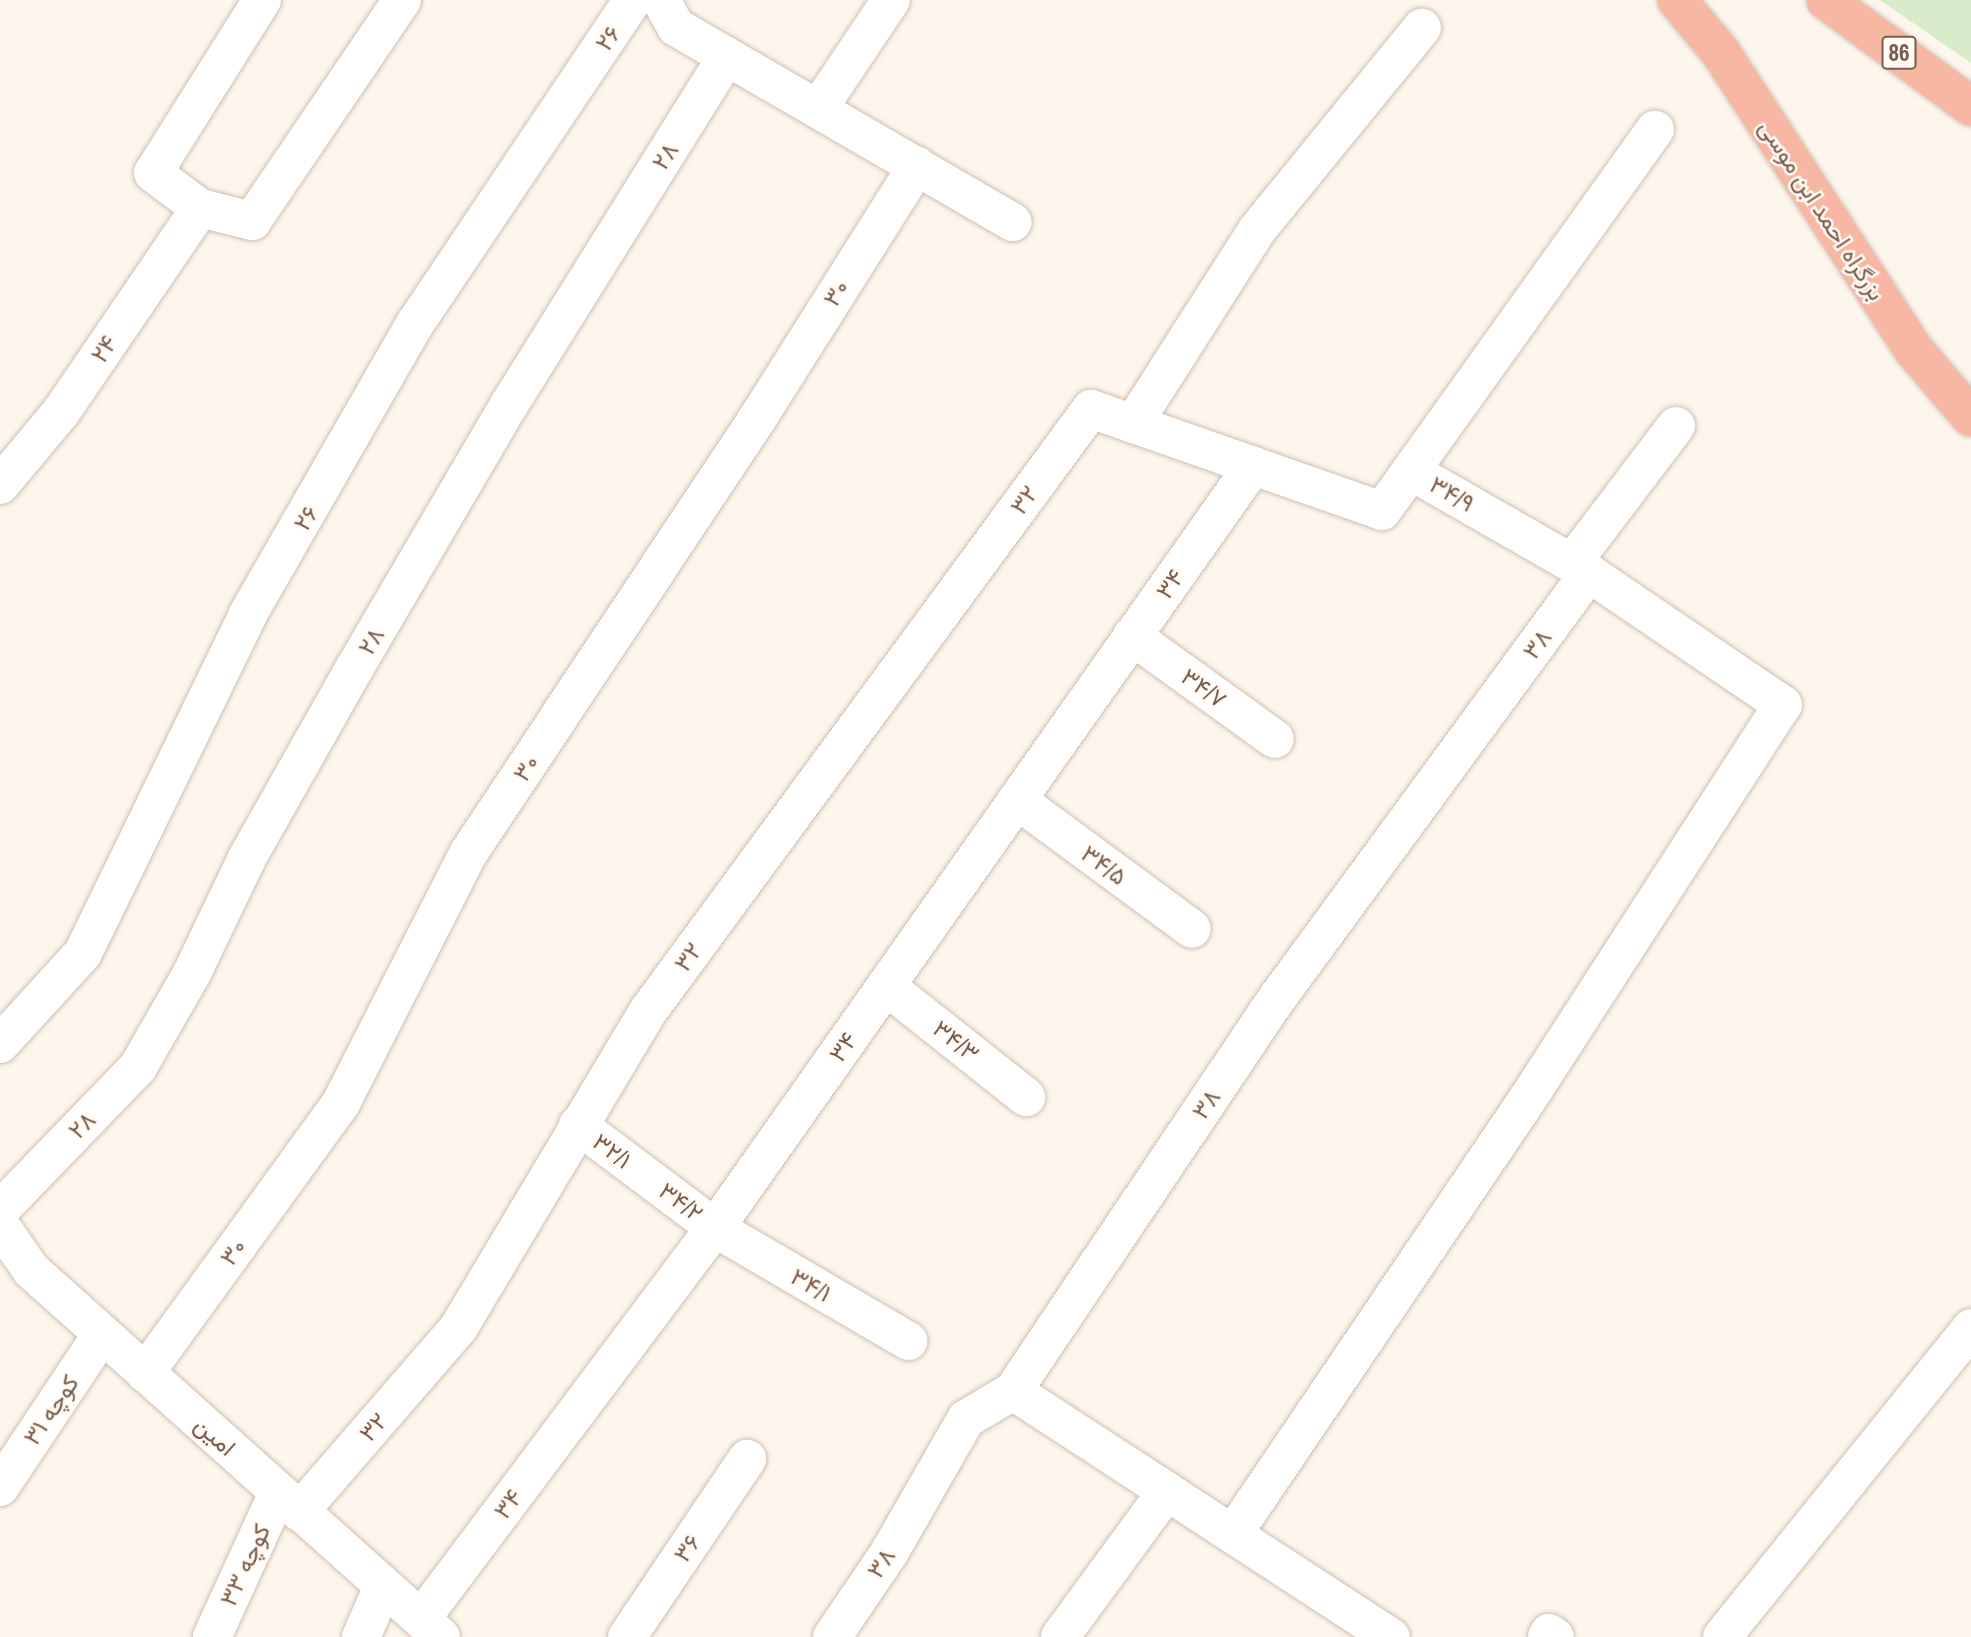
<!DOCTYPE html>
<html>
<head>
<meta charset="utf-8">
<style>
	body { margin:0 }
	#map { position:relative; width:1971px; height:1637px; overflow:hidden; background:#fdf6ec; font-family:"Archivo Narrow",Vazirmatn,sans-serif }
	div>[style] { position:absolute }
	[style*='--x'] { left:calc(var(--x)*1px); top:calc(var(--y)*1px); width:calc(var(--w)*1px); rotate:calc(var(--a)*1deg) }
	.green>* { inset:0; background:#d8ecc9 }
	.roads { filter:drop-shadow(0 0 2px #d1beb0) drop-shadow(0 0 2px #d1beb0) }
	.minor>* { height:38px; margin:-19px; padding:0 19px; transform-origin:19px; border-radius:19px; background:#fff }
	.highway>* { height:38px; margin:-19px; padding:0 19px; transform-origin:19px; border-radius:19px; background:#f7b7a3 }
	span { translate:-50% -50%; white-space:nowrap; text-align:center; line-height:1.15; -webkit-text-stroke:5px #fffaf3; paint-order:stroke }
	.shield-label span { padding:2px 5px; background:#fffaf3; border:2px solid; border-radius:5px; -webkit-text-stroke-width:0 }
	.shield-label { font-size:23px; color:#7a5c4d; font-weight:700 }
	.street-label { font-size:24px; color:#7a5c4d }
</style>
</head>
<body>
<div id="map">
	<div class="green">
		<div style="clip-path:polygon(1880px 0,1971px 0,1971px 63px)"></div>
	</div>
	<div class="roads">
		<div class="minor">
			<div style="--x:262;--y:0;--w:204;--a:122.2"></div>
			<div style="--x:153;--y:173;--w:59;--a:36.7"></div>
			<div style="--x:200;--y:208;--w:54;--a:14"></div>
			<div style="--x:252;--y:221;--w:267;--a:-55.8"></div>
			<div style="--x:661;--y:0;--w:31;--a:61"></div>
			<div style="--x:676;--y:27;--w:389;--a:30.1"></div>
			<div style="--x:818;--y:109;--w:131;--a:-56.2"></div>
			<div style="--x:1133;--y:424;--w:230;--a:-57.4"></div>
			<div style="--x:1257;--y:230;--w:261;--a:-50.8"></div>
			<div style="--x:0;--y:485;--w:95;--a:-50.1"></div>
			<div style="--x:61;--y:412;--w:247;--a:-55.7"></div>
			<div style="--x:1572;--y:563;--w:172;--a:-52.8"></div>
			<div style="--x:1132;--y:636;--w:176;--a:35.8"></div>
			<div style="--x:1017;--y:800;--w:217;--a:36.4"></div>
			<div style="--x:886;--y:986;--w:179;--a:38.4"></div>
			<div style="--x:0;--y:1044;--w:123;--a:-47.6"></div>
			<div style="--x:83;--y:953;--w:377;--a:-64"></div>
			<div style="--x:248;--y:614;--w:335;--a:-60.1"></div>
			<div style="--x:415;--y:324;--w:391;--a:-56.1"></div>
			<div style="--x:578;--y:1125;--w:171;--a:36.9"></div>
			<div style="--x:715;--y:1228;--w:224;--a:30.3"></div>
			<div style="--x:0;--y:1210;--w:199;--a:-46"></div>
			<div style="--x:138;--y:1067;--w:108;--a:-60.1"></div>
			<div style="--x:192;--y:973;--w:127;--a:-64.4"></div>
			<div style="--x:247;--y:858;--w:217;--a:-60.5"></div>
			<div style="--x:354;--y:669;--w:306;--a:-59.6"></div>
			<div style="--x:509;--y:405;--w:411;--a:-58"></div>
			<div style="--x:0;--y:1225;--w:55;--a:55.4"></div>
			<div style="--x:31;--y:1270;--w:550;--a:41.83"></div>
			<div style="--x:145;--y:1373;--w:334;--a:-54"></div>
			<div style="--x:341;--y:1103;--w:280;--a:-63"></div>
			<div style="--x:468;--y:854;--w:526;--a:-56.4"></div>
			<div style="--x:759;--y:416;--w:296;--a:-57.7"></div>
			<div style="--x:1013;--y:1391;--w:451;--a:33.1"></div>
			<div style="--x:0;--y:1487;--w:184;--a:-56.3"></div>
			<div style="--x:299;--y:1512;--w:245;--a:-49.1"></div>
			<div style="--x:459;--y:1327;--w:370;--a:-59.1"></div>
			<div style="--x:649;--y:1010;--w:746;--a:-53.67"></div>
			<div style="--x:1091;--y:409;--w:308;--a:19.3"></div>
			<div style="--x:1382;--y:511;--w:469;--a:-54.4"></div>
			<div style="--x:1233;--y:1534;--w:524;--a:-55.89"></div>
			<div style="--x:1527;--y:1100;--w:471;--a:-57.1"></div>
			<div style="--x:1783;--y:705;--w:235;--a:-145.8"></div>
			<div style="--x:1589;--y:573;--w:205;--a:-150.2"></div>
			<div style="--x:421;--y:1619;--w:489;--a:-53.1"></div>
			<div style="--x:715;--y:1228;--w:933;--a:-54.78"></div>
			<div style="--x:212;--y:1637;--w:158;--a:-65.4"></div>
			<div style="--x:361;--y:1637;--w:55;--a:-66.3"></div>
			<div style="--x:627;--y:1637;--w:215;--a:-56"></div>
			<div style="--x:832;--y:1637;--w:102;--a:-55.8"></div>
			<div style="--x:889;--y:1553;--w:155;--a:-60.1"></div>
			<div style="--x:966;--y:1419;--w:55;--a:-30.8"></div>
			<div style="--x:1013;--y:1391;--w:475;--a:-56.1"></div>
			<div style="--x:1278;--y:997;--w:526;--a:-53.74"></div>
			<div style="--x:1060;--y:1637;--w:181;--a:-53.8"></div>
			<div style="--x:1547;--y:1637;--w:4;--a:-63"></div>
			<div style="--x:1549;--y:1633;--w:7;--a:34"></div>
			<div style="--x:1722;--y:1637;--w:397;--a:-51.1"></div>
		</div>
		<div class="highway">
			<div style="--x:1677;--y:0;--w:69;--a:50.3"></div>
			<div style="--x:1721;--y:53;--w:353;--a:57"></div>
			<div style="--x:1913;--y:349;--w:89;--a:49.5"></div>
			<div style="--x:1826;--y:0;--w:180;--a:36.2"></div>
		</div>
	</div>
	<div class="shield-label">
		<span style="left:1899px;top:53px">86</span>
	</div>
	<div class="street-label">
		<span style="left:608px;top:38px;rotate:-56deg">۲۶</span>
		<span style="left:665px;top:156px;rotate:-58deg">۲۸</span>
		<span style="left:1822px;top:210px;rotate:57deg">بزرگراه احمد ابن موسی</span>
		<span style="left:836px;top:293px;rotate:-58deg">۳۰</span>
		<span style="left:104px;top:349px;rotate:-56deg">۲۴</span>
		<span style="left:1452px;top:494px;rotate:30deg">۳۴/۹</span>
		<span style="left:1024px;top:500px;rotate:-54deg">۳۲</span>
		<span style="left:306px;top:518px;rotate:-59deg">۲۶</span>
		<span style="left:1170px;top:584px;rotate:-55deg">۳۴</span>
		<span style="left:371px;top:641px;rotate:-60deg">۲۸</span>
		<span style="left:1537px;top:644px;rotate:-54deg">۳۸</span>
		<span style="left:1204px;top:688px;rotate:36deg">۳۴/۷</span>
		<span style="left:526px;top:768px;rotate:-56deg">۳۰</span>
		<span style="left:1104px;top:865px;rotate:36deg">۳۴/۵</span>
		<span style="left:688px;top:957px;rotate:-54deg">۳۲</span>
		<span style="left:956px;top:1041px;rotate:38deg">۳۴/۳</span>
		<span style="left:843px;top:1047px;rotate:-55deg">۳۴</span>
		<span style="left:1206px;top:1104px;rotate:-56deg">۳۸</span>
		<span style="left:82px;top:1125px;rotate:-46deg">۲۸</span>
		<span style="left:612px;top:1151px;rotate:37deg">۳۲/۱</span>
		<span style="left:681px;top:1202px;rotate:37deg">۳۴/۲</span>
		<span style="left:233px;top:1252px;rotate:-54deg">۳۰</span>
		<span style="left:811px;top:1285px;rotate:30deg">۳۴/۱</span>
		<span style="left:51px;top:1410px;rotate:-56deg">کوچه ۳۱</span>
		<span style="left:373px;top:1427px;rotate:-49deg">۳۲</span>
		<span style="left:215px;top:1436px;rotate:42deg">امین</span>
		<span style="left:508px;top:1504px;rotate:-53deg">۳۴</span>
		<span style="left:687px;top:1548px;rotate:-56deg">۳۶</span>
		<span style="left:881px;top:1563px;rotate:-57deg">۳۸</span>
		<span style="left:245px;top:1565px;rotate:-65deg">کوچه ۳۳</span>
	</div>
</div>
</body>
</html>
